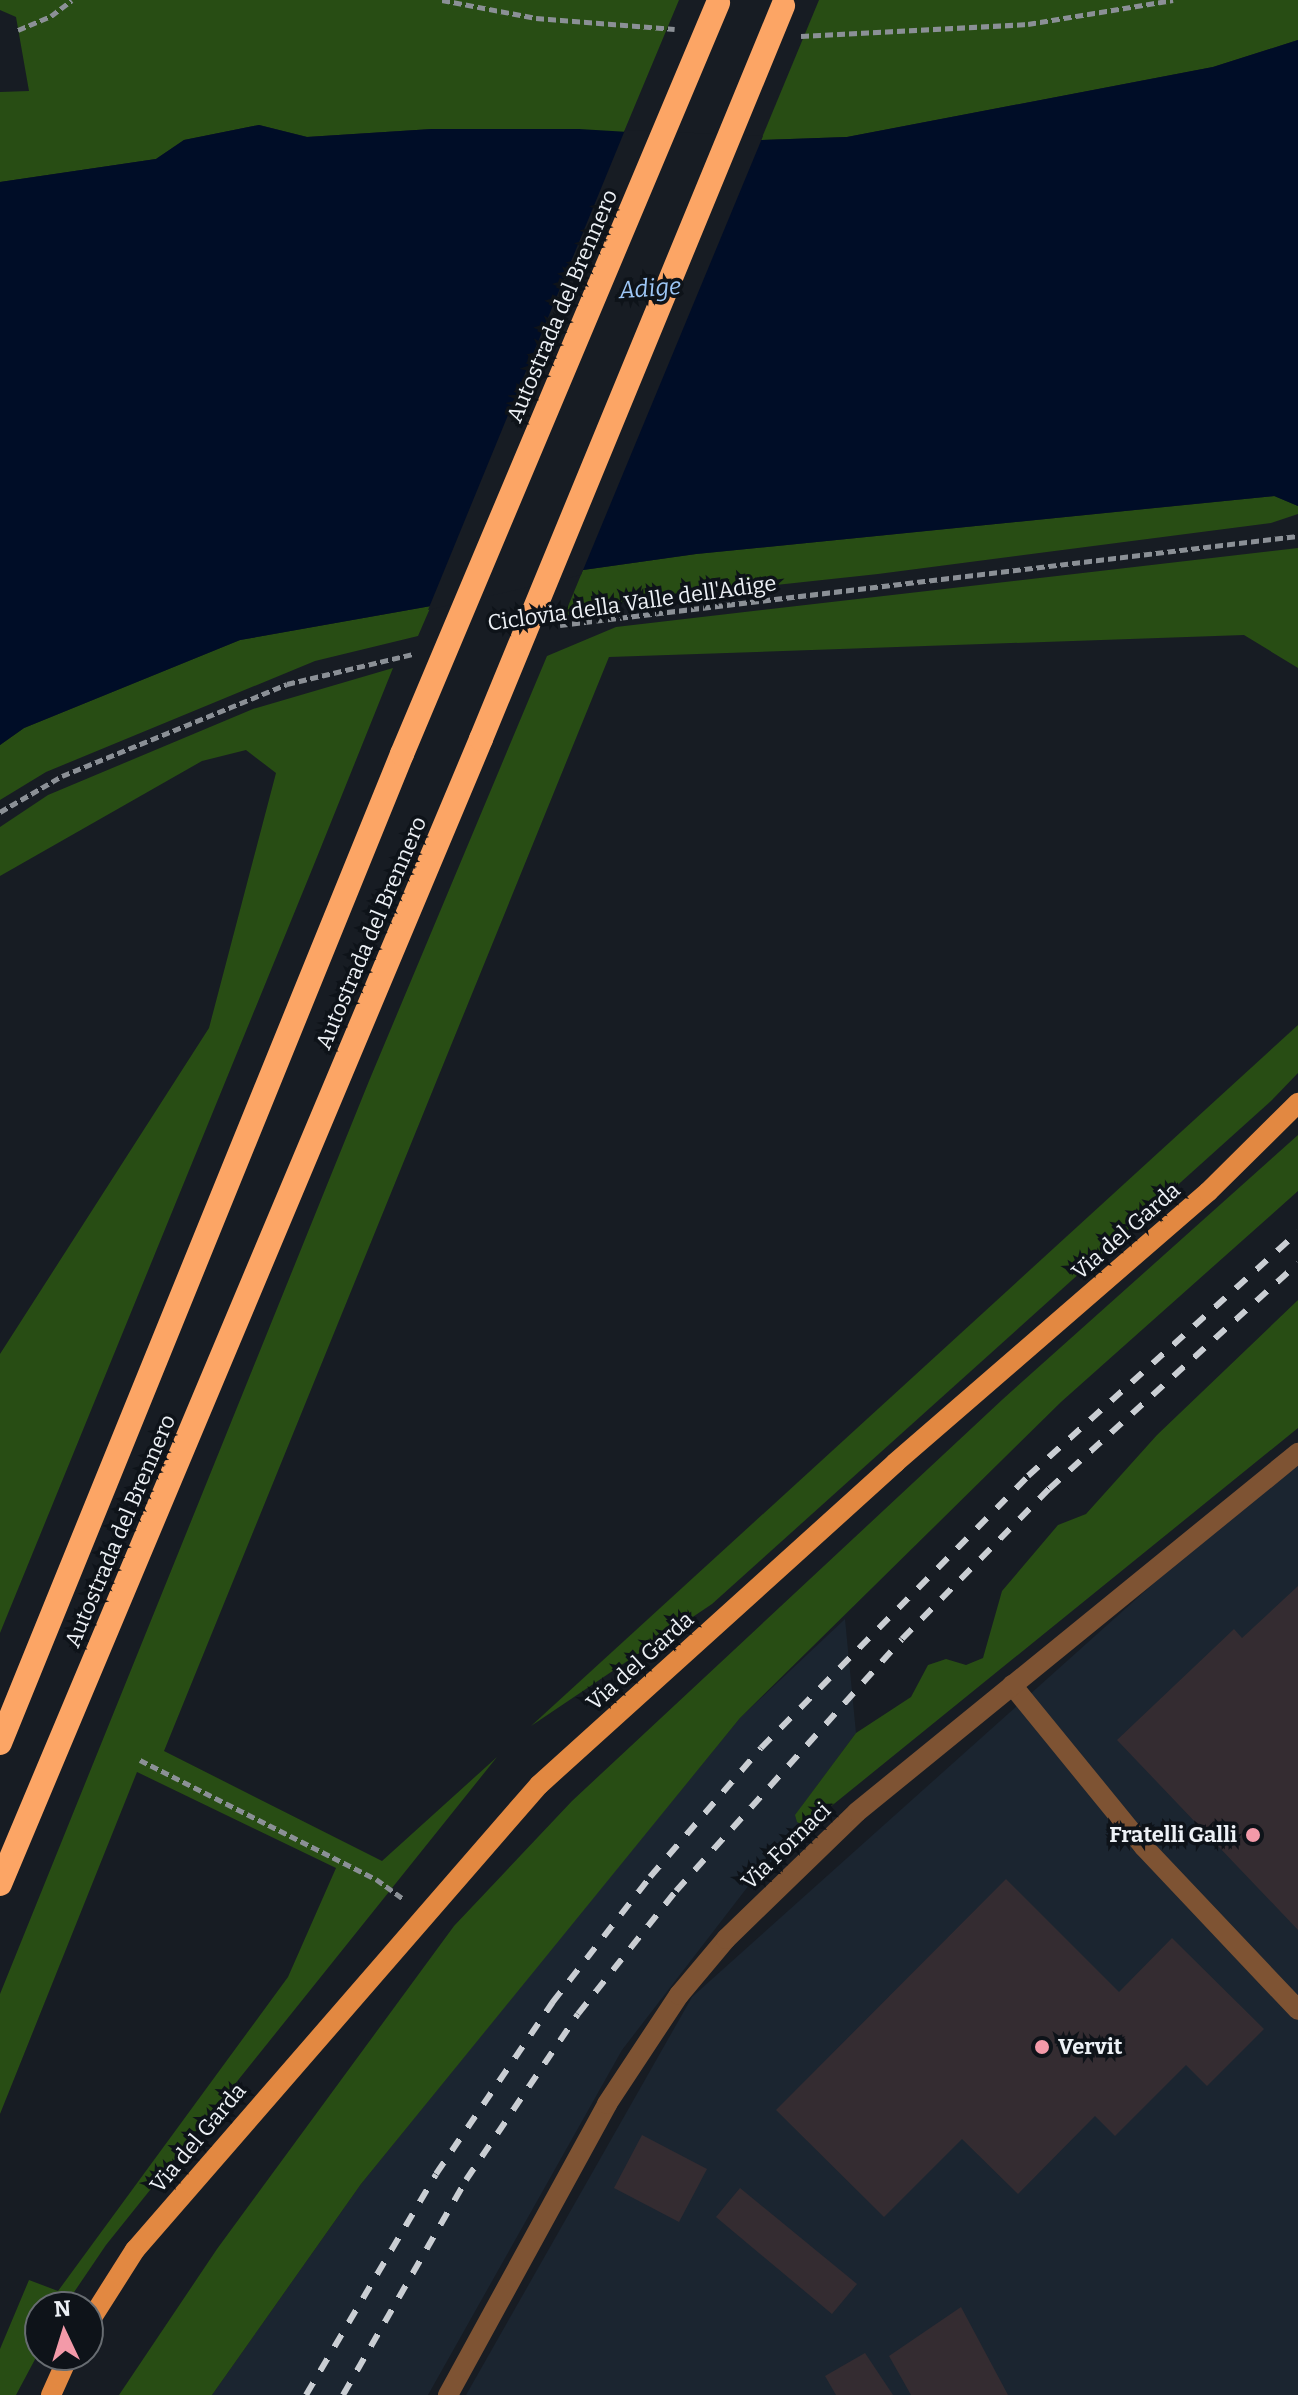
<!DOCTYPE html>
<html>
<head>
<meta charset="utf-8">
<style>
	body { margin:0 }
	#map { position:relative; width:1298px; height:2395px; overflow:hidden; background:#171c23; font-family:Bitter,serif }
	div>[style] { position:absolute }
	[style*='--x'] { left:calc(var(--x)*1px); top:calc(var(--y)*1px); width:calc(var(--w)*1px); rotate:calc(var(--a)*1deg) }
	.built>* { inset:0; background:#1b2530 }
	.green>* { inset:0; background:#284d14 }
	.water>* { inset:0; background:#000d27 }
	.pier>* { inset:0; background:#171c23 }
	.building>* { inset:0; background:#342c31 }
	.path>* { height:5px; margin-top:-2.5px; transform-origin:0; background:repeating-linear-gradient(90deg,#8b9096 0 8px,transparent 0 12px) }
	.minor>* { height:20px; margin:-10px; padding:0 10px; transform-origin:10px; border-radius:10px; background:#7e5333 }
	.major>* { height:20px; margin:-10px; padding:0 10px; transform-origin:10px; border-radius:10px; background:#e28841 }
	.highway>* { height:24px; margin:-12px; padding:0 12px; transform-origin:12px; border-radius:12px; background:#fca565 }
	.rail>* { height:6px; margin-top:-3px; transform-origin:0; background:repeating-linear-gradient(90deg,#caced3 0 14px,transparent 0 28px) }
	.highway-bridge>* { height:24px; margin:-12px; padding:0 12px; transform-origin:12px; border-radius:12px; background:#fca565 }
	.dots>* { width:22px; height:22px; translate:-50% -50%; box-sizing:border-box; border:4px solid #0e1319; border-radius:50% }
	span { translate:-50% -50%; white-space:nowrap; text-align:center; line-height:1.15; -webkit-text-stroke:7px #0e1319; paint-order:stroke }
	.street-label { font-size:22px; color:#edf1f6 }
	.poi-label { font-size:22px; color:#edf1f6; font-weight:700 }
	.right { translate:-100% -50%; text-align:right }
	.left { translate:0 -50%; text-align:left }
	.water-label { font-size:24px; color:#9ec7f6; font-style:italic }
	.north { position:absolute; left:24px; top:2291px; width:80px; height:80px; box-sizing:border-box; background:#0e1319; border:2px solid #676c71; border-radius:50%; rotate:356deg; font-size:22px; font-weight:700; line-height:32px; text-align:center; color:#edf1f6 }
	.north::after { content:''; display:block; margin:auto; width:28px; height:36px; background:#f39aa9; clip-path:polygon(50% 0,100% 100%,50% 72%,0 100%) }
</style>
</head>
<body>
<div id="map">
	<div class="built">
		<div style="clip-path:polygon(1298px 1454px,1298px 2395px,466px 2395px,692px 1997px)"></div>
		<div style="clip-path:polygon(845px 1619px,856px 1733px,802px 1806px,803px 1825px,824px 1812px,756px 1876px,622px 2050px,428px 2395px,212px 2395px,361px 2184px,573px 1922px,740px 1718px)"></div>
	</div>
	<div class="green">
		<div style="clip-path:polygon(0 0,679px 0,623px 134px,432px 129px,307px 137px,259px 125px,184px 140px,156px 159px,0 182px,0 92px,29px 91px,16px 17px,0 10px)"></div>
		<div style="clip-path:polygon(819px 0,1298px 0,1298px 40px,1213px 67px,847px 137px,761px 140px)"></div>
		<div style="clip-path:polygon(1275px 496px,1298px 506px,1298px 514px,1271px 523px,878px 574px,635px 600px,564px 616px,583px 570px,696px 554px)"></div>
		<div style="clip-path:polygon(1298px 548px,1298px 668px,1244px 635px,609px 657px,164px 1751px,382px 1861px,497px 1757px,106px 2245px,64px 2307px,40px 2307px,40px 2350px,16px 2395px,0 2395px,0 2349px,29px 2280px,58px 2291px,288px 1977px,336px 1868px,137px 1772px,0 2114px,0 1994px,369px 1081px,547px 656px,616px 627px)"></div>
		<div style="clip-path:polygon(431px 606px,418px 636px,315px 661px,46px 772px,0 800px,0 745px,24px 728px,240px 640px)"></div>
		<div style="clip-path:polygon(393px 668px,313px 867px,0 1633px,0 1354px,209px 1028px,276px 773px,246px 750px,202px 761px,0 876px,0 827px,48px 795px,253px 709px)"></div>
		<div style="clip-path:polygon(1298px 1025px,1298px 1073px,1271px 1101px,712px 1604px,531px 1726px)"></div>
		<div style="clip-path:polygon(1298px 1135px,1298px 1191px,1061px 1402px,740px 1718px,361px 2184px,212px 2395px,119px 2395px,217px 2249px,454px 1926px,572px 1801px,1003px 1399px)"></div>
		<div style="clip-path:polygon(1298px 1300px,1298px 1428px,824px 1812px,803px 1825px,797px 1822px,795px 1815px,856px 1733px,911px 1697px,928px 1665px,946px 1659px,966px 1665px,983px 1658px,1002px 1591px,1058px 1525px,1086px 1514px,1157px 1435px)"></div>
	</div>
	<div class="water">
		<div style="clip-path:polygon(1298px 40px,1298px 506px,1274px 496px,696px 554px,583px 570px,431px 606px,240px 640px,24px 728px,0 745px,0 182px,156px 159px,184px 140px,259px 125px,307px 137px,432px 129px,579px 129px,761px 140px,847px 137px,1213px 67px)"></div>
	</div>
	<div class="pier">
		<div style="clip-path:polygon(625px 130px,763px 136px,581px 575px,428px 610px)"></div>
	</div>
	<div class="building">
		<div style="clip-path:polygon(1298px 1586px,1298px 1930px,1117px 1740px,1234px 1629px,1242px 1638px)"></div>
		<div style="clip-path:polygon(1006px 1879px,1119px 1992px,1172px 1938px,1264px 2029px,1207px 2086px,1186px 2065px,1115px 2136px,1095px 2116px,1018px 2194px,962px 2139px,884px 2217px,776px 2110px)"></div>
		<div style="clip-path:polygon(642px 2135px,707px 2169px,679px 2222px,614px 2188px)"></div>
		<div style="clip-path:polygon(740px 2188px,857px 2284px,832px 2314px,716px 2217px)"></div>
		<div style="clip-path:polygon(961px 2307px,1008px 2395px,911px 2395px,889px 2356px)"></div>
		<div style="clip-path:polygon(865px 2353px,893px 2395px,836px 2395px,825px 2376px)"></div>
	</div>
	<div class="path">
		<div style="--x:442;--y:0;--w:96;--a:10.8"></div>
		<div style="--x:536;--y:18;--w:139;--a:4.5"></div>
		<div style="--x:18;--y:30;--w:36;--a:-23"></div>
		<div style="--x:51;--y:16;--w:26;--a:-37"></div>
		<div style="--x:801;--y:36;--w:227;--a:-3"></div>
		<div style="--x:1028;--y:24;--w:147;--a:-9.4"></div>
		<div style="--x:560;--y:625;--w:743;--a:-6.88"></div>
		<div style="--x:0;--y:812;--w:72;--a:-30.1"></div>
		<div style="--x:62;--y:776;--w:243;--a:-22.2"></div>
		<div style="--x:287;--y:684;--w:130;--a:-13.4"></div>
		<div style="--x:140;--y:1760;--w:264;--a:26.8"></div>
		<div style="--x:376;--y:1879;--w:34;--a:36"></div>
	</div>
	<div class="minor">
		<div style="--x:1012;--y:1685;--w:209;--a:50.8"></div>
		<div style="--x:1144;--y:1847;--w:224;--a:46.6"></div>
		<div style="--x:448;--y:2395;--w:332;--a:-61.3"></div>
		<div style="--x:607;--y:2104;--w:131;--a:-56.6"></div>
		<div style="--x:679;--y:1995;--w:73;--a:-50"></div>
		<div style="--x:726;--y:1939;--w:182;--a:-44.1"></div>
		<div style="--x:857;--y:1812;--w:569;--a:-39.15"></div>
	</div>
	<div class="major">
		<div style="--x:88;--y:2324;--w:88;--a:-57.6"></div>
		<div style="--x:135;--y:2250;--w:616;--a:-49.02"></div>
		<div style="--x:539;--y:1785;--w:480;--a:-42.1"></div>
		<div style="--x:895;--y:1463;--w:414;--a:-40.9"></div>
		<div style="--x:1208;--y:1192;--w:127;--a:-44.7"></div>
		<div style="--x:51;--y:2395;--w:44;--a:-65.8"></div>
	</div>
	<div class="highway">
		<div style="--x:0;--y:1743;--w:1068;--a:-67.88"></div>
		<div style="--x:0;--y:1884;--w:1242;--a:-67.21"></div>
	</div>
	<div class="rail">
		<div style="--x:306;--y:2395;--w:256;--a:-59.5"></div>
		<div style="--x:436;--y:2174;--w:207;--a:-55.8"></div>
		<div style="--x:552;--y:2003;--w:160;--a:-52.1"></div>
		<div style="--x:650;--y:1877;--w:170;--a:-49.3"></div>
		<div style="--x:761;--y:1748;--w:381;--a:-45.5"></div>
		<div style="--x:1028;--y:1476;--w:364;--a:-42.1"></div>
		<div style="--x:343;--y:2395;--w:248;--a:-60.2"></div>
		<div style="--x:466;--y:2180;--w:200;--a:-56"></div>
		<div style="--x:578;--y:2014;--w:157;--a:-51.5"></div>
		<div style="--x:676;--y:1891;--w:338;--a:-48.1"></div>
		<div style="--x:902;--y:1639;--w:210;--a:-45.6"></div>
		<div style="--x:1049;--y:1489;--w:336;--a:-42.2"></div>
	</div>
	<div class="highway-bridge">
		<div style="--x:481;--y:739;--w:793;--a:-67.61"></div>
		<div style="--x:402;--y:754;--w:815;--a:-67.18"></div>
	</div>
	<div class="dots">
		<div style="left:1253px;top:1835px;background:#f39aa9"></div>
		<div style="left:1042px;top:2047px;background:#f39aa9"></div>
	</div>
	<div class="street-label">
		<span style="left:562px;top:306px;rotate:-67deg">Autostrada del Brennero</span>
		<span style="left:632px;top:603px;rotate:-8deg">Ciclovia della Valle dell'Adige</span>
		<span style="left:371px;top:933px;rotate:-67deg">Autostrada del Brennero</span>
		<span style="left:1126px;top:1231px;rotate:-41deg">Via del Garda</span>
		<span style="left:120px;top:1531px;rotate:-67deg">Autostrada del Brennero</span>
		<span style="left:640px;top:1661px;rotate:-42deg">Via del Garda</span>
		<span style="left:786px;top:1846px;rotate:-44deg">Via Fornaci</span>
		<span style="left:198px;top:2138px;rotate:-50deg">Via del Garda</span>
	</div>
	<div class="poi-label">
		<span class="right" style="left:1237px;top:1835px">Fratelli Galli</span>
		<span class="left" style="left:1058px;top:2047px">Vervit</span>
	</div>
	<div class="water-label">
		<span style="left:650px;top:289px;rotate:-4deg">Adige</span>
	</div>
	<div class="north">N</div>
</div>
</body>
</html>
